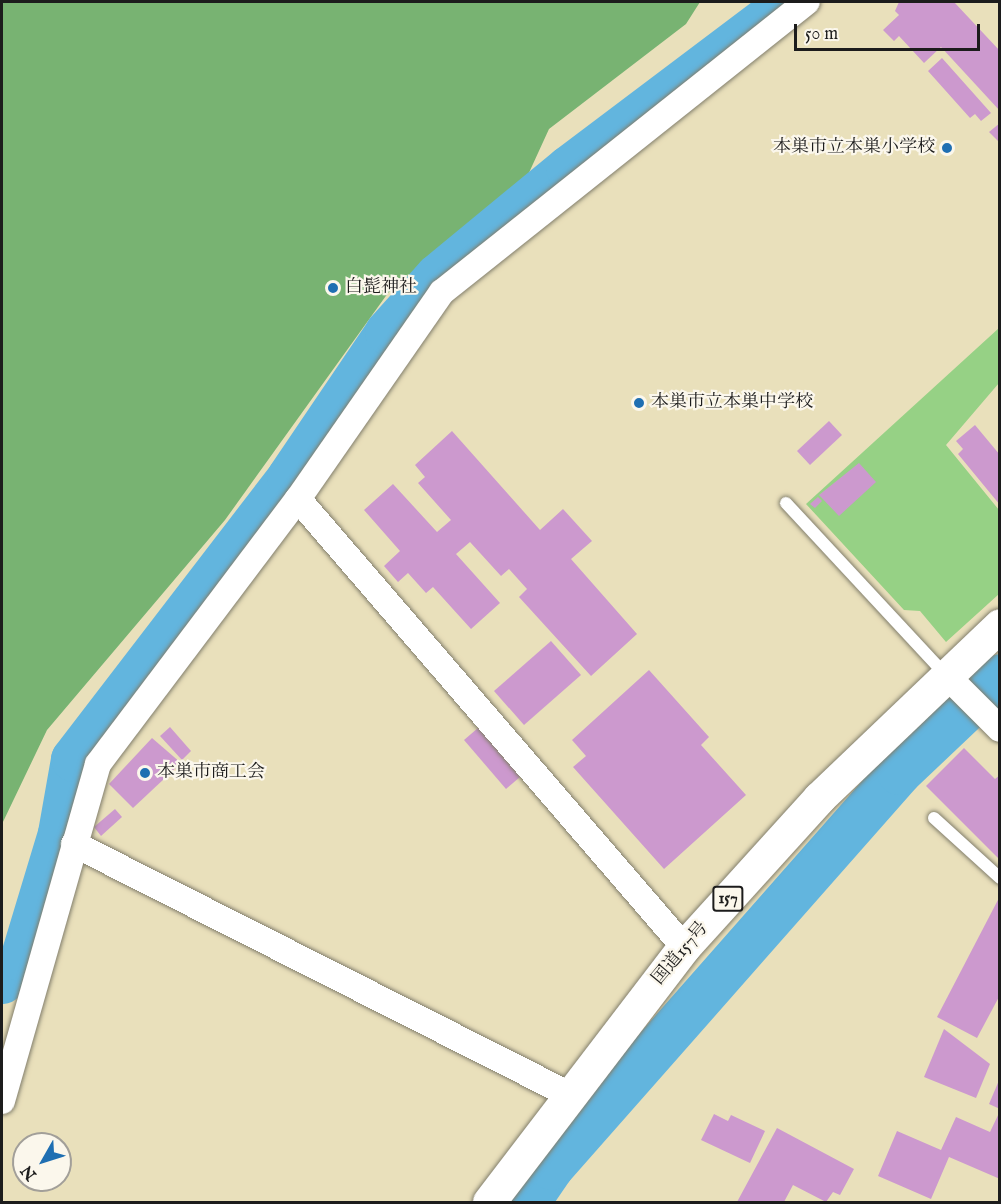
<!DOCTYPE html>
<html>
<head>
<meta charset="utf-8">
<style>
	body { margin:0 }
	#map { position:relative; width:1001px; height:1204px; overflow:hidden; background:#e9e0bb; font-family:"IM FELL English","Noto Serif JP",serif }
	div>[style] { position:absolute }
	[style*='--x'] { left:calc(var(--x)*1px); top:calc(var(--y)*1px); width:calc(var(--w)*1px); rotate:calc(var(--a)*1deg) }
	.green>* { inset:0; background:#96d185 }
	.forest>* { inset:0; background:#78b372 }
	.river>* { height:45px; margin:-22.5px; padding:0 22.5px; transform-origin:22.5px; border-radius:22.5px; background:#62b5de }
	.building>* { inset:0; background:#cc99ce }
	.roads { filter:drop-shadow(0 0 2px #827e6c) drop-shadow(0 0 2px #827e6c) }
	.service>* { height:12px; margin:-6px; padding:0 6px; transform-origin:6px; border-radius:6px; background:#fff }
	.minor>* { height:26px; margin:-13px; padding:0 13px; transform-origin:13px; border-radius:13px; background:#fff }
	.trunk>* { height:33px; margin:-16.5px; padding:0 16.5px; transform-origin:16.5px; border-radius:16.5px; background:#fff }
	.dots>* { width:16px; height:16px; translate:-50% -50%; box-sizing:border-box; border:3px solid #fbf7ec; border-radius:50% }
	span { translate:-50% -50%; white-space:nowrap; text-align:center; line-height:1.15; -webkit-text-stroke:4.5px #fbf7ec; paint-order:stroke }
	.shield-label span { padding:2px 4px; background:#fbf7ec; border:2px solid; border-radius:4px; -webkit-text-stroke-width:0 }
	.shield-label { font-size:16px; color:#1c1c1c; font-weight:700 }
	.poi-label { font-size:18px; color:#1c1c1c }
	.right { translate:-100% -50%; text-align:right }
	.left { translate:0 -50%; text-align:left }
	.street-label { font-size:18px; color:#1c1c1c }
	.frame { position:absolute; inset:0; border:3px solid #1c1c1c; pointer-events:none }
	.north { position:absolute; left:12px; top:1132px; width:60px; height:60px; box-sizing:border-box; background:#fbf7ec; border:2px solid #a29f99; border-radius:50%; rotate:231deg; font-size:16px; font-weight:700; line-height:24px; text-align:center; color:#1c1c1c }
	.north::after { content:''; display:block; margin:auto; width:21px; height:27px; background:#1f6fb2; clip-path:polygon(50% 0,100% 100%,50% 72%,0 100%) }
	.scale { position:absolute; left:794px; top:24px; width:186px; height:27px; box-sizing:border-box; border:3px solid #1c1c1c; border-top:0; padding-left:8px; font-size:18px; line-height:21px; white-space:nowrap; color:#1c1c1c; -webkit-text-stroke:4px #fbf7ec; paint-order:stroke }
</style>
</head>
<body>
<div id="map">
	<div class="green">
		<div style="clip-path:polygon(999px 328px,999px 383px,946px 445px,999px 510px,999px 594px,946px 642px,920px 611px,904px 610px,806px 504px)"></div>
	</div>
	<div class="forest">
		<div style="clip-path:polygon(2px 2px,700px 2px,686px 24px,549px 129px,522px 188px,388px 293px,225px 520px,47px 730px,2px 824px)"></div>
	</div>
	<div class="river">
		<div style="--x:2;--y:981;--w:30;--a:-48"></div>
		<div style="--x:22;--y:959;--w:132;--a:-73.2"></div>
		<div style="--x:60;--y:833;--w:75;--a:-80"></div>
		<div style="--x:73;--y:759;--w:355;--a:-52.5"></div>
		<div style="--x:289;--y:477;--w:175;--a:-55.9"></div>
		<div style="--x:387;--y:332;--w:75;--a:-48.2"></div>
		<div style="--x:437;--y:276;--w:170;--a:-39.5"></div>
		<div style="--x:568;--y:168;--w:276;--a:-37"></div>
		<div style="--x:527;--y:1202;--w:42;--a:-55.6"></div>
		<div style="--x:551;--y:1167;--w:526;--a:-48.62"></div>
		<div style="--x:899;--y:772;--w:139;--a:-43.5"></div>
	</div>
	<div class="building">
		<div style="clip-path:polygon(899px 2px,954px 2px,1000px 51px,1000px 111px,941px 47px,924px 63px,899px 36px,894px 41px,883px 30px,899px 15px,895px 11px)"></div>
		<div style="clip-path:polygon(942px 58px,991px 113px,981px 121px,975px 114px,970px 118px,928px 71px)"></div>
		<div style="clip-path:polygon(1000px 123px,1000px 143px,989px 132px)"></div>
		<div style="clip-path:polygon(829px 421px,842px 435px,810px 465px,797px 451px)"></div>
		<div style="clip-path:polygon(975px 425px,1000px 455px,1000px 505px,958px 454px,963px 449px,956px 441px)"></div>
		<div style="clip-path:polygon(452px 431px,540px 530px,563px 509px,592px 541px,571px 559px,637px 634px,591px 676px,519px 597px,527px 589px,509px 569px,501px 576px,470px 542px,456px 554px,500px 603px,471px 629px,433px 587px,426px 593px,408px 573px,398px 582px,384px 566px,400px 551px,364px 510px,393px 484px,437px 532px,451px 520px,418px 483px,425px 477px,415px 465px)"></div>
		<div style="clip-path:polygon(859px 463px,876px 482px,839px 516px,819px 495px)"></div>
		<div style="clip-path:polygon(818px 497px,822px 501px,815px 508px,810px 504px)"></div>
		<div style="clip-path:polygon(551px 641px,581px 675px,524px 725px,494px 691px)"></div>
		<div style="clip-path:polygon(649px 670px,709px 737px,701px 745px,746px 795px,664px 869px,573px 767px,586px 756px,572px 740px)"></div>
		<div style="clip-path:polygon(170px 727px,191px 751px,182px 760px,160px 736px)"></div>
		<div style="clip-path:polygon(478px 728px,520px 777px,506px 789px,464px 740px)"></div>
		<div style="clip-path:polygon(152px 738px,181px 763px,133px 808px,109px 784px)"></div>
		<div style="clip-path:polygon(964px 748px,995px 779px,1000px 775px,1000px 860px,926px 786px)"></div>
		<div style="clip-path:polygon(115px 809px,122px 817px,101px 836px,94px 827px)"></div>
		<div style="clip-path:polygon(1000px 896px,1000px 995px,977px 1038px,937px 1017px)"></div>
		<div style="clip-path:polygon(944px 1029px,990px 1064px,976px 1098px,924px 1077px)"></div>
		<div style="clip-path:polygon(1000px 1078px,1000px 1109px,989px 1104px)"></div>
		<div style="clip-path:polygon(1000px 1111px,1000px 1179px,949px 1157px,931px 1199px,878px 1176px,897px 1131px,941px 1150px,956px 1117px,990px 1132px)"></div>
		<div style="clip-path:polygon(714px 1114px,728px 1121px,731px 1115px,765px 1131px,750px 1163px,701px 1140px)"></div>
		<div style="clip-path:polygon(777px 1128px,854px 1169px,840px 1195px,833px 1192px,826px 1202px,793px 1185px,784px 1202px,737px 1202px)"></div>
	</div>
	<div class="roads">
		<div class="service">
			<div style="--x:786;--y:503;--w:235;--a:47.1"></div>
			<div style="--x:934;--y:818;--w:89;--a:42.3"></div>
		</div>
		<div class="minor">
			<div style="--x:298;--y:499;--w:591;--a:49.25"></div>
			<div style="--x:946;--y:675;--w:76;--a:45"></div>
			<div style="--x:74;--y:844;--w:556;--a:26.84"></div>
			<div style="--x:2;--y:1101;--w:350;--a:-74.1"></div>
			<div style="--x:98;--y:764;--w:332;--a:-53"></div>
			<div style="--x:298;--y:499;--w:252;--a:-55.2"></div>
			<div style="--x:442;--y:292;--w:466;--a:-38.5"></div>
		</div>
		<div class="trunk">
			<div style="--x:489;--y:1202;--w:321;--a:-52.6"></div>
			<div style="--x:684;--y:947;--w:201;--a:-47.8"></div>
			<div style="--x:819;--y:798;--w:250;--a:-43.7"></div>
		</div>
	</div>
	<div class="dots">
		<div style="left:947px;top:148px;background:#1f6fb2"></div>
		<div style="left:333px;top:288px;background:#1f6fb2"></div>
		<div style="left:639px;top:403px;background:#1f6fb2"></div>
		<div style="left:145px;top:773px;background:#1f6fb2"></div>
	</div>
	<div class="shield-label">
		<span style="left:728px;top:899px">157</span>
	</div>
	<div class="poi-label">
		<span class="right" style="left:935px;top:148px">本巣市立本巣小学校</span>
		<span class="left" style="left:345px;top:288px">白髭神社</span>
		<span class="left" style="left:651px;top:403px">本巣市立本巣中学校</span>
		<span class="left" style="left:157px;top:773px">本巣市商工会</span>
	</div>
	<div class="street-label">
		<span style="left:681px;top:954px;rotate:-50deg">国道157号</span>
	</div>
	<div class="frame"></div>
	<div class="north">N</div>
	<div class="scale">50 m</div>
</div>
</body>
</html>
